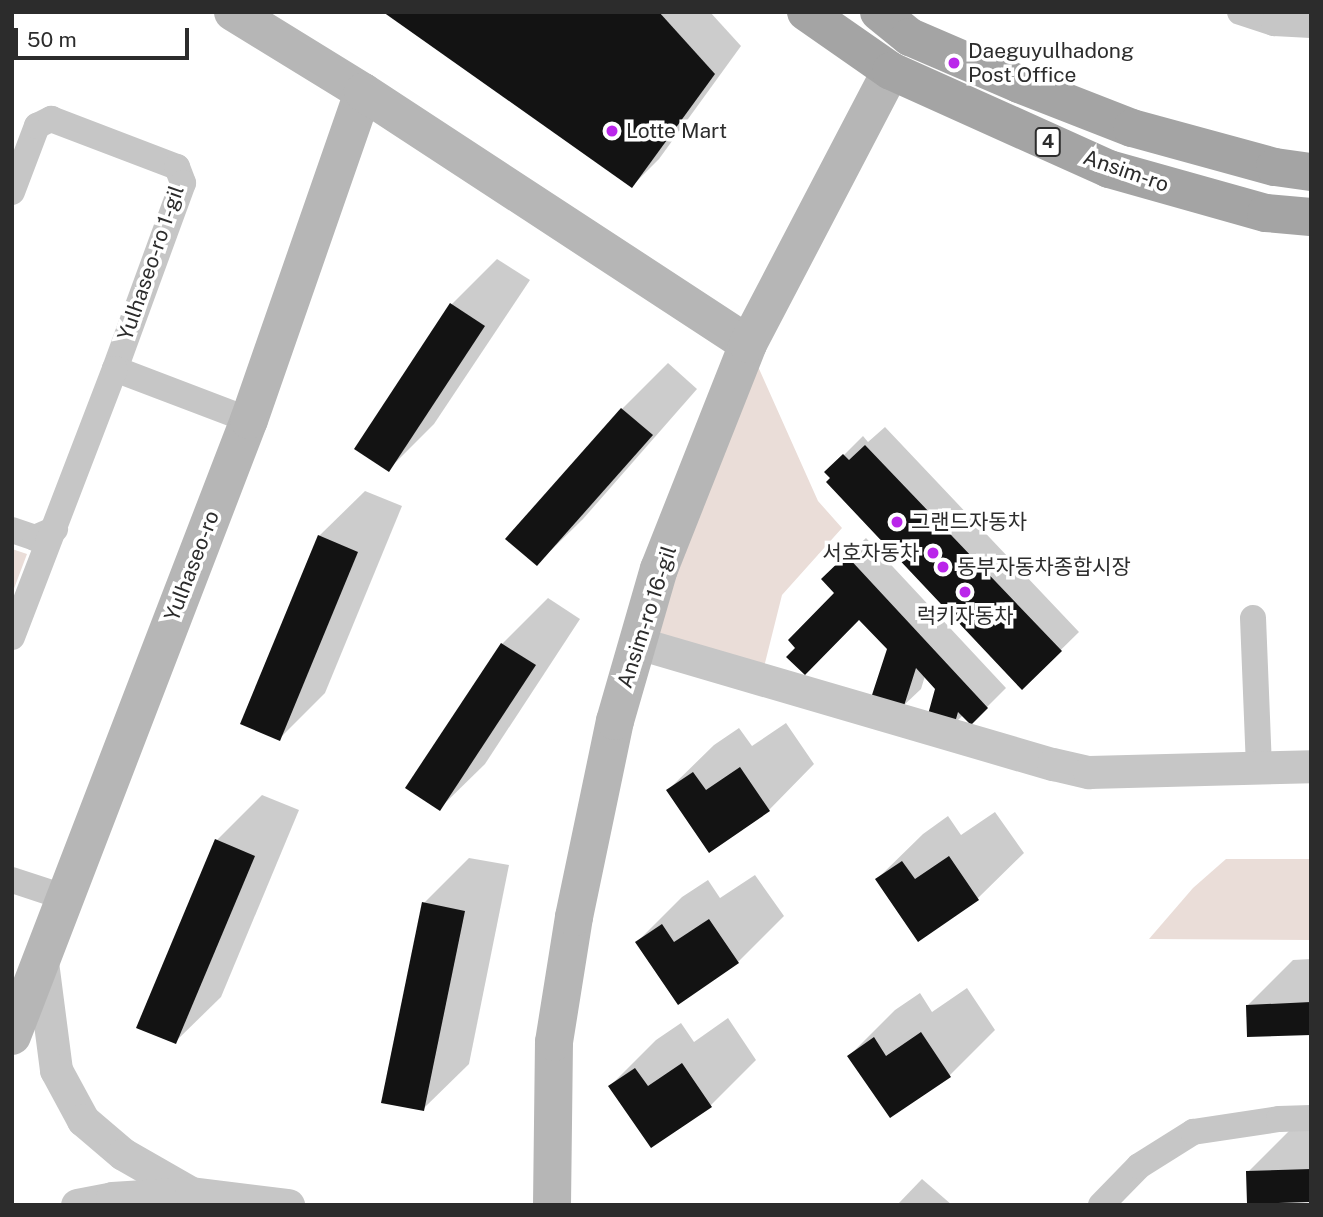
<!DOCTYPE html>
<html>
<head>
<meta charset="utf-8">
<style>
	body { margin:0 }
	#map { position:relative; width:1323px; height:1217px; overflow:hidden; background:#fff; font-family:"Public Sans","Noto Sans KR",sans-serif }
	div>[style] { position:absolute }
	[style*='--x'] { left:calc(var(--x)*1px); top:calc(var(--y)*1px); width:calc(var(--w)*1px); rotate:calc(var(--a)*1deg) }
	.green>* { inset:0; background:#eaddd8 }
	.shadow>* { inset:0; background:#0003 }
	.building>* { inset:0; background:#131313 }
	.minor>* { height:26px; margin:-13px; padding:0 13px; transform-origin:13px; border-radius:13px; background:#c6c6c6 }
	.tertiary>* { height:33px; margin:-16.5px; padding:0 16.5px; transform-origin:16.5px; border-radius:16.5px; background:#c6c6c6 }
	.secondary>* { height:38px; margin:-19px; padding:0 19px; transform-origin:19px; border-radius:19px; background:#b6b6b6 }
	.primary>* { height:38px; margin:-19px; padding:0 19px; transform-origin:19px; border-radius:19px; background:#a4a4a4 }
	.dots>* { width:19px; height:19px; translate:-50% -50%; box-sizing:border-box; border:4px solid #fff; border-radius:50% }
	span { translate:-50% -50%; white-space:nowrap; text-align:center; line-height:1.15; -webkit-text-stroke:7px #fff; paint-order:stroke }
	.shield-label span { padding:2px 5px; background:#fff; border:2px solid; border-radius:5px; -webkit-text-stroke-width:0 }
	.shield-label { font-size:19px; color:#2c2c2c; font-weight:700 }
	.poi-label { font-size:21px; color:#2c2c2c }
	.left { translate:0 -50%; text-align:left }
	.right { translate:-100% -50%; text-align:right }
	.street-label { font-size:21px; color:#2c2c2c }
	.frame { position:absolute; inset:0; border:14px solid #2c2c2c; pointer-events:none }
	.scale { position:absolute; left:14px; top:28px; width:175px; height:32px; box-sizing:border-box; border:4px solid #2c2c2c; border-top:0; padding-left:9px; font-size:21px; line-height:24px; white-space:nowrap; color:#2c2c2c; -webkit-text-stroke:5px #fff; paint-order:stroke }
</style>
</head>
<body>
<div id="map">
	<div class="green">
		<div style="clip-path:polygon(748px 344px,818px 501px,842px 528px,782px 595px,761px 679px,638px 643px)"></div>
		<div style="clip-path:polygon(12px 549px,27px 554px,12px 594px)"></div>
		<div style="clip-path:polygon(1226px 859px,1311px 859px,1311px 940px,1149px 939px,1193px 888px)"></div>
	</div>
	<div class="shadow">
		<div style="clip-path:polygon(387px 12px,710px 12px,741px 46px,659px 159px,632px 186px)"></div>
		<div style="clip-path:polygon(497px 259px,530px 280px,434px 424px,389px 469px,452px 304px)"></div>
		<div style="clip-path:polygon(668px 363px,697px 389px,583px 519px,537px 564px,508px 538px,622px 409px)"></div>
		<div style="clip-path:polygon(885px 427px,1079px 632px,1022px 688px,827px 472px,863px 436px,868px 442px)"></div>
		<div style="clip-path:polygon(365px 491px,402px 506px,325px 693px,279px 739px,319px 536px)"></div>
		<div style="clip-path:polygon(866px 538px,1006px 688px,971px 723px,963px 715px,954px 724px,937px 689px,925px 676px,921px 689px,902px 707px,889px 649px,824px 579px)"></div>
		<div style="clip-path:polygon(548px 598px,580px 619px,485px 764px,439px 809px,407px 788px,502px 644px)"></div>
		<div style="clip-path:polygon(786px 723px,814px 764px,769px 810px,668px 790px,714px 745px,739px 728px,752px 746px)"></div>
		<div style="clip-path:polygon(262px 795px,299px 810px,221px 997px,175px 1042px,217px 840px)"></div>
		<div style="clip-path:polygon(995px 812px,1024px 853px,978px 898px,919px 939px,877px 879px,923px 834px,948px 816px,961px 835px)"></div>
		<div style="clip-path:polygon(469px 858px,509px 865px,469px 1064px,423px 1109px,424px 903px)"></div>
		<div style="clip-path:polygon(755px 875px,784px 916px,738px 962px,678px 1002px,637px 942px,682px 897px,708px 880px,720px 898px)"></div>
		<div style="clip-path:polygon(1311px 959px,1311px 1033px,1248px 1005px,1293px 960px)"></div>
		<div style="clip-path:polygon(967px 988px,995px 1030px,950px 1075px,890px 1116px,849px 1056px,895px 1010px,920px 993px,932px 1012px)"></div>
		<div style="clip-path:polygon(728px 1018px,756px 1060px,711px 1105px,651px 1146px,610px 1086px,656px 1040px,681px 1023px,694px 1042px)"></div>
		<div style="clip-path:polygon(1294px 1126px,1311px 1126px,1311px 1200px,1248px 1172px)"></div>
		<div style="clip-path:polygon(922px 1179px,952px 1205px,897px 1205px)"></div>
	</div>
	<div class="building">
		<div style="clip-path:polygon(383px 12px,659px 12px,715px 74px,632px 188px)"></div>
		<div style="clip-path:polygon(450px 303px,485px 326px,389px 472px,354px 449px)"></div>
		<div style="clip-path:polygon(621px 408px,653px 435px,537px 566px,505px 539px)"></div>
		<div style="clip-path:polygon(865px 445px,1062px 651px,1022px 690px,826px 482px,830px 478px,824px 472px,843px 454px,849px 460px)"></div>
		<div style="clip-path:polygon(318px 535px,358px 552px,280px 741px,240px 724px)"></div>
		<div style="clip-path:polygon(846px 555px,988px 708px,971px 725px,958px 712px,954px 726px,927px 718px,935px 689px,916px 668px,903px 709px,871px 698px,887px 649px,859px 620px,805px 675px,786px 657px,795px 648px,788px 640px,834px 593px,821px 579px)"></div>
		<div style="clip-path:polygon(501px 643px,536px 665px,440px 811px,405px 788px)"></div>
		<div style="clip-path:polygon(740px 767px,770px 811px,709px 853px,666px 790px,693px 772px,706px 790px)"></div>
		<div style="clip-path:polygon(215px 839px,255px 856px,176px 1044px,136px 1028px)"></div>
		<div style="clip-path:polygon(949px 856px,979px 900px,918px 942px,875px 879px,902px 861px,915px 879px)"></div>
		<div style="clip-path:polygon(422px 902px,465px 911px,424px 1111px,381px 1103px)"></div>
		<div style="clip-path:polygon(709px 919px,739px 963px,678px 1005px,635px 942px,662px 924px,674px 942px)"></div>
		<div style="clip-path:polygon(1311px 1002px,1311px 1035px,1247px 1037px,1246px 1005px)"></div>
		<div style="clip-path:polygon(921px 1032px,951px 1077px,890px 1118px,847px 1056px,874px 1037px,886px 1056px)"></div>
		<div style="clip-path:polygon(682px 1063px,712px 1107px,651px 1148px,608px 1086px,635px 1068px,648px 1086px)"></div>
		<div style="clip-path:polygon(1311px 1169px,1311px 1202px,1247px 1204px,1246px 1171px)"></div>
	</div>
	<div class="minor">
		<div style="--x:1240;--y:12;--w:36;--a:18"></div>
		<div style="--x:1274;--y:23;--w:37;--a:3"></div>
		<div style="--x:12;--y:192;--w:71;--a:-69.3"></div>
		<div style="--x:37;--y:126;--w:16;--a:-27"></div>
		<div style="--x:51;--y:119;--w:135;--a:20.9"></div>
		<div style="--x:177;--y:167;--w:17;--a:69"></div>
		<div style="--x:183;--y:183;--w:198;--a:110.1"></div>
		<div style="--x:115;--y:369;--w:143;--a:20.8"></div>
		<div style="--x:12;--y:530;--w:24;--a:19"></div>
		<div style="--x:35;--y:538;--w:22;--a:-24"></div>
		<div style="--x:1253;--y:618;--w:149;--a:87.7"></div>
		<div style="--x:12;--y:637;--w:287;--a:-69"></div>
		<div style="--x:12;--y:880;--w:58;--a:18.1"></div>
		<div style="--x:1101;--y:1205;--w:54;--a:-45.7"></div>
		<div style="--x:1139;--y:1166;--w:64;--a:-32.2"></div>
		<div style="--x:1193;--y:1132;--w:87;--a:-8.6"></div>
		<div style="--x:1279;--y:1119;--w:32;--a:-2"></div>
	</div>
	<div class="tertiary">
		<div style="--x:638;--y:643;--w:432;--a:16.3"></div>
		<div style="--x:1053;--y:764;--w:37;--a:13"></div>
		<div style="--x:1089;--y:772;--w:222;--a:-1.5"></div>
		<div style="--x:42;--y:962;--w:109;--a:82.6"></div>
		<div style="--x:56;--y:1070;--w:57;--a:61.6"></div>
		<div style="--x:83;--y:1120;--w:52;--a:40.4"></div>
		<div style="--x:123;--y:1154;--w:78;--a:29.8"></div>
		<div style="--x:77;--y:1205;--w:36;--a:-11"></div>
		<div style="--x:112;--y:1198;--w:79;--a:-3.6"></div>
		<div style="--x:191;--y:1193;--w:98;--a:7.1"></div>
	</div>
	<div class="secondary">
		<div style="--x:233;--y:12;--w:153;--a:31.6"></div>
		<div style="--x:12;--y:1036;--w:660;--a:-68.96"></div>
		<div style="--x:249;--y:420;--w:347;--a:-70.8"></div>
		<div style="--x:363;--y:92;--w:460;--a:33.2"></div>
		<div style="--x:552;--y:1205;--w:163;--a:-89.3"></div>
		<div style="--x:554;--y:1042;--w:127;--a:-80.9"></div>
		<div style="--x:574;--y:917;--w:200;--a:-78.2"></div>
		<div style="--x:615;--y:721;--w:158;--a:-73.9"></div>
		<div style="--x:659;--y:569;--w:242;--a:-68.4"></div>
		<div style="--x:748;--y:344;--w:308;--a:-62.4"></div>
	</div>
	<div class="primary">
		<div style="--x:806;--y:12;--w:103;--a:34.8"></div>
		<div style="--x:891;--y:71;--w:239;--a:24.2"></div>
		<div style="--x:1109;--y:169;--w:163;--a:15.7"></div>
		<div style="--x:1266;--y:213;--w:45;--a:5.1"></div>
		<div style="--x:879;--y:12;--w:40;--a:39"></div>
		<div style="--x:910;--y:37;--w:119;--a:23.3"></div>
		<div style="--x:1019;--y:84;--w:121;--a:21.3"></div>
		<div style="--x:1132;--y:128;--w:148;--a:15.3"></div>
		<div style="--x:1275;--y:167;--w:36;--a:8"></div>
	</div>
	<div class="dots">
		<div style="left:954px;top:63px;background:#ba26ea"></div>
		<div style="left:612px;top:131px;background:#ba26ea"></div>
		<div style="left:897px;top:522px;background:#ba26ea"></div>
		<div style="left:933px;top:553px;background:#ba26ea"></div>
		<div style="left:943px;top:567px;background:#ba26ea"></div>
		<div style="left:965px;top:592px;background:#ba26ea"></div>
	</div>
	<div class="shield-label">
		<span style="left:1048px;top:142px">4</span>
	</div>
	<div class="poi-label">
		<span class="left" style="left:968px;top:63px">Daeguyulhadong<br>Post Office</span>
		<span class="left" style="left:626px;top:131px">Lotte Mart</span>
		<span class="left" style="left:911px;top:522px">그랜드자동차</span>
		<span class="right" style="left:919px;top:553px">서호자동차</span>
		<span class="left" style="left:957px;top:567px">동부자동차종합시장</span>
		<span style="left:965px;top:616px">럭키자동차</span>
	</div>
	<div class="street-label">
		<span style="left:1126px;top:171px;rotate:19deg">Ansim-ro</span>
		<span style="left:151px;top:263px;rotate:-71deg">Yulhaseo-ro 1-gil</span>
		<span style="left:192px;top:566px;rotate:-69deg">Yulhaseo-ro</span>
		<span style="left:647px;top:617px;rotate:-72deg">Ansim-ro 16-gil</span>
	</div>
	<div class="frame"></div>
	<div class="scale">50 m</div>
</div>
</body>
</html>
